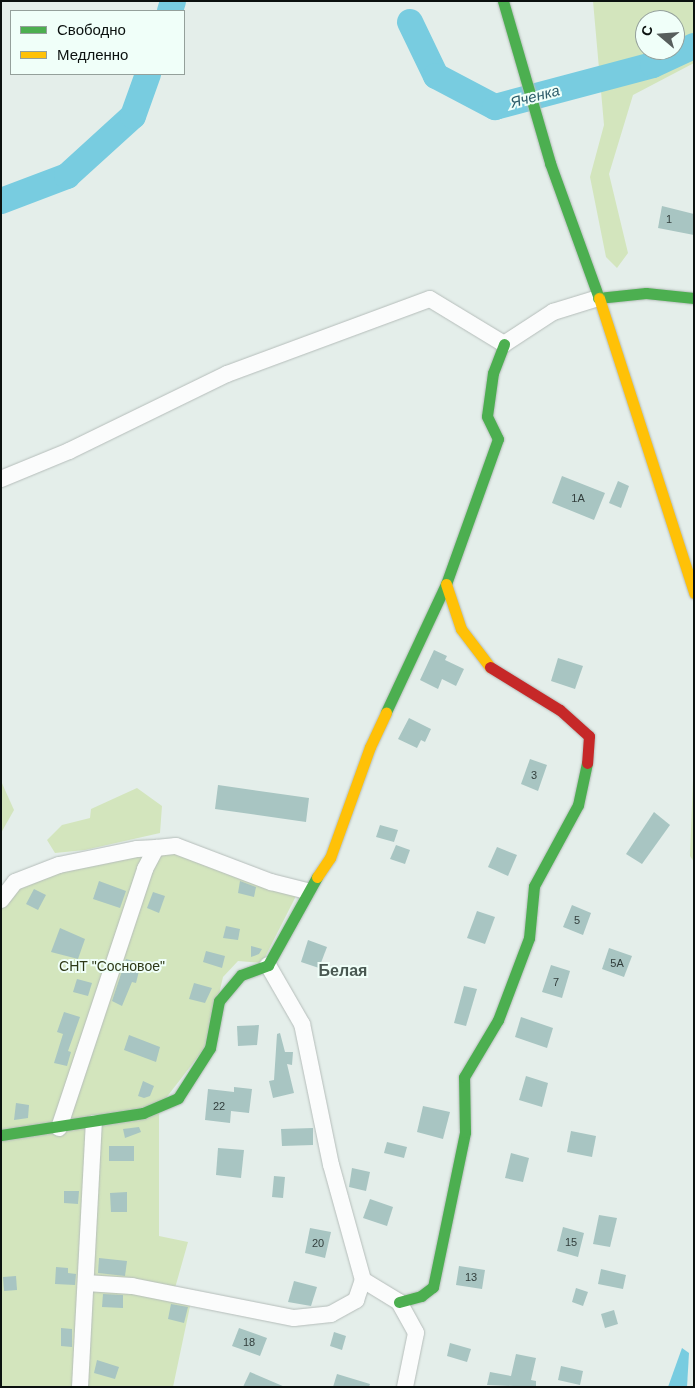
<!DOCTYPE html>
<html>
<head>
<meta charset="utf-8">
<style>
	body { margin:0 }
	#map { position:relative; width:695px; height:1388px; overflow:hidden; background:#e4eeea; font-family:Arial,sans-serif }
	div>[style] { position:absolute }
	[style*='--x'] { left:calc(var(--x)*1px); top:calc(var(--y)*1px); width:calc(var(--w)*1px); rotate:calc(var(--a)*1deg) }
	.green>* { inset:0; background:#d3e5bd }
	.water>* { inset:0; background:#78cce0 }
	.river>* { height:26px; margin:-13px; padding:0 13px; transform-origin:13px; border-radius:13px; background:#78cce0 }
	.building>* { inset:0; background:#a8c5c2 }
	.roads { filter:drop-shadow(0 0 1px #b5bdba) drop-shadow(0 0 1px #b5bdba) }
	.street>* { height:16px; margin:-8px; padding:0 8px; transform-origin:8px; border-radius:8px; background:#fbfcfc }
	.fast>* { height:11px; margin:-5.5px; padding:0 5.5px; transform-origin:5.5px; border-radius:5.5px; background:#4caf50 }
	.slow>* { height:11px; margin:-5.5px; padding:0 5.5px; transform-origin:5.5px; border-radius:5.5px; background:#ffc107 }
	.jam>* { height:11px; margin:-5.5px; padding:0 5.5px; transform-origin:5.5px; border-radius:5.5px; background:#c62828 }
	span { translate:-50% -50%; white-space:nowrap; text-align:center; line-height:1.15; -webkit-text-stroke:4px #f0fff9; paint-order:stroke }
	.number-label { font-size:11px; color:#323e3c }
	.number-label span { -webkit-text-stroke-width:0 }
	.park-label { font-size:14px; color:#2e3917 }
	.water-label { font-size:15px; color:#2c5c69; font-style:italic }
	.quarter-label { font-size:16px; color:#495852; font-weight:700 }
	.frame { position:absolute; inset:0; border:2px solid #0b110f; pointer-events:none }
	.legend { position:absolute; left:10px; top:10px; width:175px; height:65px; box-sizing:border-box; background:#f0fff9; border:1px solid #94a09b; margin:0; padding:6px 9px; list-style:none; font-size:15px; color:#0b110f }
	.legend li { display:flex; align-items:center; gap:10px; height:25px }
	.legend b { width:25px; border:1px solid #94a09b }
	.north { position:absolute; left:635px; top:10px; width:50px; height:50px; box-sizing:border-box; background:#f0fff9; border:1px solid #94a09b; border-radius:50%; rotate:288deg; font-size:14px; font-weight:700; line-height:20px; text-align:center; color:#0b110f }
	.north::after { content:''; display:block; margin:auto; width:18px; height:22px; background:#575e5c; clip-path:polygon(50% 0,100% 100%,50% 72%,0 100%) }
</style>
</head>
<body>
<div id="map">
	<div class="green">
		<div style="clip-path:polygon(evenodd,593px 1px,694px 1px,694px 63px,633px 95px,609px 174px,628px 253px,617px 268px,606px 257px,590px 177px,604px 125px,593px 1px,645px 20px,675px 20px,675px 50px,645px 50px,645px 20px)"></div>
		<div style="clip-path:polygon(694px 753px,694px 862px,690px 856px)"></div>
		<div style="clip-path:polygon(1px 781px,14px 810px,1px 833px)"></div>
		<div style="clip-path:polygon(137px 788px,162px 806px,160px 833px,85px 850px,55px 853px,47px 840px,62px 825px,90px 818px,91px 809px)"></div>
		<div style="clip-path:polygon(153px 842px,297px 894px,262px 963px,238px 961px,223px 977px,207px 1045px,159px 1107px,159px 1236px,188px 1242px,175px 1288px,193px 1292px,173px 1387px,1px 1387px,1px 895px,26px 872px)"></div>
	</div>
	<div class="water">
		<div style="clip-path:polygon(682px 1348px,689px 1353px,687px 1387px,668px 1387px)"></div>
	</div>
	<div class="river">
		<div style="--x:170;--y:11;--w:10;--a:-73"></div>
		<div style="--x:410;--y:22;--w:60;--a:64.3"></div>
		<div style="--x:436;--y:76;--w:67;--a:27.7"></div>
		<div style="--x:495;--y:107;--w:163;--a:-14.9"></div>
		<div style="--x:653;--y:65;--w:45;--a:-24.9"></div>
		<div style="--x:1;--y:201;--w:71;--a:-20.7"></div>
		<div style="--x:67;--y:176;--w:89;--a:-42.3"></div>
		<div style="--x:133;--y:116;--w:45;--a:-70.3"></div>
	</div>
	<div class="building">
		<div style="clip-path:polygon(662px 206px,694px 214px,694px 235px,658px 228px)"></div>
		<div style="clip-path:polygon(562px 476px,605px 493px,594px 520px,552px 503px)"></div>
		<div style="clip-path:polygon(618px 481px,629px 486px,621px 508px,609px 503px)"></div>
		<div style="clip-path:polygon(434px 650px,447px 656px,445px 660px,464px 669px,456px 686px,442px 679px,438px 689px,420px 680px)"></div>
		<div style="clip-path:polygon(558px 658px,583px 666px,575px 689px,551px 681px)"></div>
		<div style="clip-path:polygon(409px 718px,431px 729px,425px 742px,421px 740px,417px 748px,398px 739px)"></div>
		<div style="clip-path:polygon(530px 759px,547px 765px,538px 791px,521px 784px)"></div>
		<div style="clip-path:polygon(218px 785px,309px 798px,306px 822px,215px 809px)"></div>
		<div style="clip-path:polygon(654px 812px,670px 825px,642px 864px,626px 854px)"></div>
		<div style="clip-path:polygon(380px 825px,398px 830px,394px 842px,376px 837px)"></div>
		<div style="clip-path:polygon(396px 845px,410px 850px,405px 864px,390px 859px)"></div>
		<div style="clip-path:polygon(497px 847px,517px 855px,508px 876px,488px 867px)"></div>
		<div style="clip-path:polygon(99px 881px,126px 891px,120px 908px,93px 899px)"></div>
		<div style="clip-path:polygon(240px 881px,256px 887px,254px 897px,238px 893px)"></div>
		<div style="clip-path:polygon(34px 889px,46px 895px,38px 910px,26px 904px)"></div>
		<div style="clip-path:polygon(153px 892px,165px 896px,159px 913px,147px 908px)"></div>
		<div style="clip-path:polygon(572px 905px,591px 913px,583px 935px,563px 927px)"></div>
		<div style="clip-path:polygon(477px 911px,495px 917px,485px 944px,467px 938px)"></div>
		<div style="clip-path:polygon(226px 926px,240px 929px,238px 940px,223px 938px)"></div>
		<div style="clip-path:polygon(60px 928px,85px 939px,78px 959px,51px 952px)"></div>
		<div style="clip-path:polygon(308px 940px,327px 947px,319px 968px,301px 962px)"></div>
		<div style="clip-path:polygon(251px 946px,262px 949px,259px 954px,251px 957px)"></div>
		<div style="clip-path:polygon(609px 948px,632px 956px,624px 977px,602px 969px)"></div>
		<div style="clip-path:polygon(206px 951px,225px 956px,222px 968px,203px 962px)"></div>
		<div style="clip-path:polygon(126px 959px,141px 963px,136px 983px,132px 982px,122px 1006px,112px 1001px)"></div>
		<div style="clip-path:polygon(551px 965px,570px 971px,562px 998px,542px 992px)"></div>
		<div style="clip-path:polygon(77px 979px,92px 983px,88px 996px,73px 992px)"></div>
		<div style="clip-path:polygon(194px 983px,212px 988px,205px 1003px,189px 999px)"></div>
		<div style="clip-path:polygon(464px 986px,477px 989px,466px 1026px,454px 1023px)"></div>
		<div style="clip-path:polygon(64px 1012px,80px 1017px,68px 1051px,71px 1052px,67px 1066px,54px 1063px,63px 1034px,57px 1032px)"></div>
		<div style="clip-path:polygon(521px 1017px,553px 1028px,547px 1048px,515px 1037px)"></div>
		<div style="clip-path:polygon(259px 1025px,257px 1045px,238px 1046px,237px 1026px)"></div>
		<div style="clip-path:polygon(280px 1033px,285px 1052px,293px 1052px,292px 1065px,287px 1064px,294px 1093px,273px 1098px,269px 1081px,274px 1080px,277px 1034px)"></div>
		<div style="clip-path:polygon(129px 1035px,160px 1047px,156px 1062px,124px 1050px)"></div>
		<div style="clip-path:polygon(526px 1076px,548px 1083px,542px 1107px,519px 1100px)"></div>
		<div style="clip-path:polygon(143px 1081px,154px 1086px,150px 1096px,144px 1098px,138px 1096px)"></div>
		<div style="clip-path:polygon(234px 1087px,252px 1089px,249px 1113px,231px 1111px,230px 1123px,205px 1120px,208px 1089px,234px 1092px)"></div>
		<div style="clip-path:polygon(16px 1103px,29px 1105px,28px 1118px,14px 1120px)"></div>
		<div style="clip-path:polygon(423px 1106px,450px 1112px,443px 1139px,417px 1132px)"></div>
		<div style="clip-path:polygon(139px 1127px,141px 1132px,125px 1138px,123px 1129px)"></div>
		<div style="clip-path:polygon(313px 1128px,313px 1145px,282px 1146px,281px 1129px)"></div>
		<div style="clip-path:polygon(571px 1131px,596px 1136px,592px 1157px,567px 1152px)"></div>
		<div style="clip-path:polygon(387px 1142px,407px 1147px,404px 1158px,384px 1153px)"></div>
		<div style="clip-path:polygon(109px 1146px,134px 1146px,134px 1161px,109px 1161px)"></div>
		<div style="clip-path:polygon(218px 1148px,244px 1150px,241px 1178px,216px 1175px)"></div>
		<div style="clip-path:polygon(511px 1153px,529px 1158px,523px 1182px,505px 1178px)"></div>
		<div style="clip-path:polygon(352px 1168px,370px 1172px,366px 1191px,349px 1187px)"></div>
		<div style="clip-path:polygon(274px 1176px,285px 1177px,283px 1198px,272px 1197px)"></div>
		<div style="clip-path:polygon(64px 1191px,79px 1191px,78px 1204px,64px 1203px)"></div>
		<div style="clip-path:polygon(127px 1192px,127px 1212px,111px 1212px,110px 1193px)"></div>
		<div style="clip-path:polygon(370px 1199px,393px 1207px,387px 1226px,363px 1218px)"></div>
		<div style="clip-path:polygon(599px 1215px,617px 1218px,610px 1247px,593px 1244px)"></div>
		<div style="clip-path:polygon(563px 1227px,584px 1233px,578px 1257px,557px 1251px)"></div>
		<div style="clip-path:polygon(310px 1228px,331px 1232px,325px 1258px,305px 1253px)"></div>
		<div style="clip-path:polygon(99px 1258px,127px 1261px,125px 1276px,98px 1273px)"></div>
		<div style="clip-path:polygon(459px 1266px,485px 1270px,482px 1289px,456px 1285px)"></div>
		<div style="clip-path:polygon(56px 1267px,68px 1268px,68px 1273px,76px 1274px,75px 1285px,55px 1284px)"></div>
		<div style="clip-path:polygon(601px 1269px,626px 1275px,623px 1289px,598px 1284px)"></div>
		<div style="clip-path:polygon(16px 1276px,17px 1290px,4px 1291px,3px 1277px)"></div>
		<div style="clip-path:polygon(294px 1281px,317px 1287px,311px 1306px,288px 1302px)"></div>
		<div style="clip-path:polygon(576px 1288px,588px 1292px,583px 1306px,572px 1302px)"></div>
		<div style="clip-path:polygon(103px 1294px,123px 1295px,123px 1308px,102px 1307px)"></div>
		<div style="clip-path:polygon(171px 1304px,188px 1307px,184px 1323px,168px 1319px)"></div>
		<div style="clip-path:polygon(614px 1310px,618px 1324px,605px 1328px,601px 1314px)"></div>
		<div style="clip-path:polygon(61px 1328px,72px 1329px,72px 1347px,61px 1346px)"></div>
		<div style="clip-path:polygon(239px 1328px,267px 1338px,260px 1356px,232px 1346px)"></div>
		<div style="clip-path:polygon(334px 1332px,346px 1336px,342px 1350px,330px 1346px)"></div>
		<div style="clip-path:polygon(450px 1343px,471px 1349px,467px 1362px,447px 1356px)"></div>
		<div style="clip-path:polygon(516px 1354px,536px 1358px,531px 1380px,536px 1381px,536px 1387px,487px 1385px,490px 1372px,511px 1376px)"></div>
		<div style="clip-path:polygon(97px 1360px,119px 1367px,115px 1379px,94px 1373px)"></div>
		<div style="clip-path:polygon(561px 1366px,583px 1371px,580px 1385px,558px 1380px)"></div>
		<div style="clip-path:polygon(250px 1372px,285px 1387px,243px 1387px)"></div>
		<div style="clip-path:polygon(337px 1374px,370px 1384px,369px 1387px,333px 1387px)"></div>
	</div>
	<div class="roads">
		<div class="street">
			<div style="--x:1;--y:479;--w:74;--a:-22.4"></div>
			<div style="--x:69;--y:451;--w:176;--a:-26"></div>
			<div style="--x:227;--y:374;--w:216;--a:-20.3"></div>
			<div style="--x:430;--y:299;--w:87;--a:31.3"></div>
			<div style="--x:504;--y:344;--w:59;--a:-33.1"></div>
			<div style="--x:553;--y:312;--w:47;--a:-17.3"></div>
			<div style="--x:1;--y:900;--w:23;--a:-52"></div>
			<div style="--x:15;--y:882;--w:47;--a:-21.1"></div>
			<div style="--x:59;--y:865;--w:80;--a:-11.6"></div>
			<div style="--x:137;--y:849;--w:19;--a:-3"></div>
			<div style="--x:59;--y:1128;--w:273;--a:-71.6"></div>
			<div style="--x:145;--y:869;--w:24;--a:-62"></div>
			<div style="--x:156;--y:848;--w:20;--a:-6"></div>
			<div style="--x:176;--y:846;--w:102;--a:20.8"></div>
			<div style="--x:271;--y:882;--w:37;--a:14"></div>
			<div style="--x:363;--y:1280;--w:42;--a:31.4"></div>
			<div style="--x:399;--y:1302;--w:35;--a:61"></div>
			<div style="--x:416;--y:1333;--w:55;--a:101.5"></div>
			<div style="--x:86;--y:1283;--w:46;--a:3.7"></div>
			<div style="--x:132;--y:1286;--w:165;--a:11.2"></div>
			<div style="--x:294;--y:1318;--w:37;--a:-6"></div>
			<div style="--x:331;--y:1314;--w:29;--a:-29"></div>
			<div style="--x:356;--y:1300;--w:21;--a:-71"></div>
			<div style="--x:363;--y:1280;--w:119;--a:-105.5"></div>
			<div style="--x:331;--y:1165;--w:144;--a:-101.6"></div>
			<div style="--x:302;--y:1024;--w:68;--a:-120"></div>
			<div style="--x:80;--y:1387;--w:264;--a:-87"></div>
		</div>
		<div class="fast">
			<div style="--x:503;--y:1;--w:169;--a:73.8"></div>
			<div style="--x:550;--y:163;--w:144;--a:70.1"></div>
			<div style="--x:598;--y:298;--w:48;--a:-5.9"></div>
			<div style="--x:646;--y:293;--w:48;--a:5.9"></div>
			<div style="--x:386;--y:712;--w:141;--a:-64.9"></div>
			<div style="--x:446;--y:584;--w:154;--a:-70.3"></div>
			<div style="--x:498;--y:439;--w:25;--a:-116"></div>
			<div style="--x:487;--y:416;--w:43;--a:-82.1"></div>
			<div style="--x:493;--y:373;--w:31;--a:-69"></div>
			<div style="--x:1;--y:1135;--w:144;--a:-8.8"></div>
			<div style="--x:143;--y:1113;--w:38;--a:-23"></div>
			<div style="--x:178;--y:1098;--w:59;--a:-57.4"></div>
			<div style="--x:210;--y:1048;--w:48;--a:-79.2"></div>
			<div style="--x:219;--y:1001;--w:34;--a:-50"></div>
			<div style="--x:241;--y:975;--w:29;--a:-20"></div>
			<div style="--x:268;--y:965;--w:101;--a:-60.9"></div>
			<div style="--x:399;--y:1302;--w:23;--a:-15"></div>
			<div style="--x:421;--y:1296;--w:15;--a:-37"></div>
			<div style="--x:433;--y:1287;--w:158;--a:-78.3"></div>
			<div style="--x:465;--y:1132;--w:55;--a:-91"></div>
			<div style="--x:464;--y:1077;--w:66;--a:-59.2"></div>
			<div style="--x:498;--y:1020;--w:88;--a:-69.3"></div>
			<div style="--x:529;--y:938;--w:52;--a:-84.5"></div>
			<div style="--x:534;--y:886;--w:92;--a:-61.5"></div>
			<div style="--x:578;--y:805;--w:43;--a:-77.9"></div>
		</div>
		<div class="slow">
			<div style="--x:599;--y:298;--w:310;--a:72.1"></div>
			<div style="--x:446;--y:584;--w:47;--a:71.6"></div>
			<div style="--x:461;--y:629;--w:48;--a:52.7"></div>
			<div style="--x:317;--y:877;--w:23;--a:-56"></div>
			<div style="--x:330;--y:858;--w:118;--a:-70.2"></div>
			<div style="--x:370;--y:747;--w:38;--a:-65"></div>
		</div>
		<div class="jam">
			<div style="--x:490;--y:667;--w:82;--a:31.6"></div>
			<div style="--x:560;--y:710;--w:39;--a:42"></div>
			<div style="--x:589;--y:736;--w:27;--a:94"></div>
		</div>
	</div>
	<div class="number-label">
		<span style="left:669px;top:219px">1</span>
		<span style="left:578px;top:498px">1А</span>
		<span style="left:534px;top:775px">3</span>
		<span style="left:577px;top:920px">5</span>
		<span style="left:617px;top:963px">5А</span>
		<span style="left:556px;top:982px">7</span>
		<span style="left:219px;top:1106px">22</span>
		<span style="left:571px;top:1242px">15</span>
		<span style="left:318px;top:1243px">20</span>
		<span style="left:471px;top:1277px">13</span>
		<span style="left:249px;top:1342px">18</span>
	</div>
	<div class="park-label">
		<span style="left:112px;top:966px">СНТ "Сосновое"</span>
	</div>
	<div class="water-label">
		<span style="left:535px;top:96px;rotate:-15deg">Яченка</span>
	</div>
	<div class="quarter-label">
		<span style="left:343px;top:971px">Белая</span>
	</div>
	<div class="frame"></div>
	<ul class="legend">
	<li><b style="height:6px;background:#4caf50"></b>Свободно</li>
	<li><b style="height:6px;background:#ffc107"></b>Медленно</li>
	</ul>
	<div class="north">С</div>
</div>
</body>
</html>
